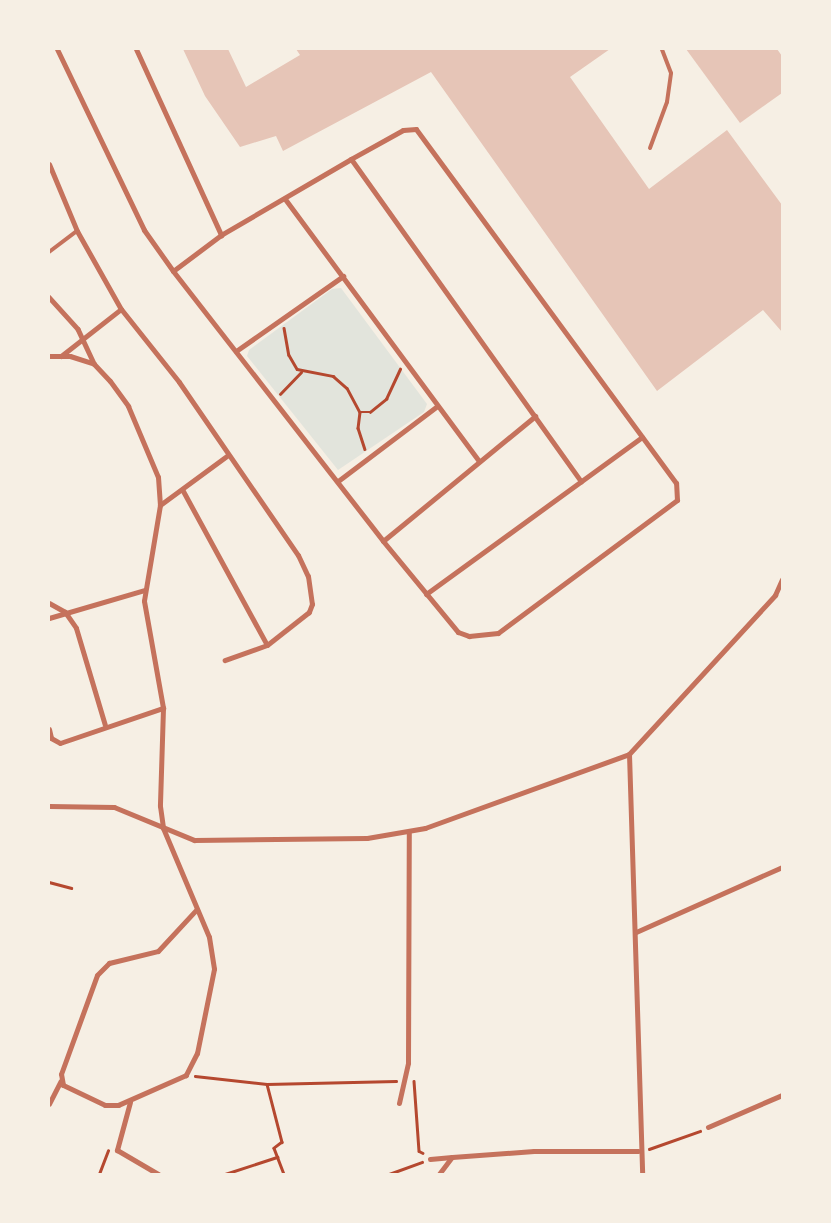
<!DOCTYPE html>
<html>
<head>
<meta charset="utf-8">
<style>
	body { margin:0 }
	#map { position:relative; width:831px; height:1223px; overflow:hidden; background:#f6efe4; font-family:"Fira Sans",sans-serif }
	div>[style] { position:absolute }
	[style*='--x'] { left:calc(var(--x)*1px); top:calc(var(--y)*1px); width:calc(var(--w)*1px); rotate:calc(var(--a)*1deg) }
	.green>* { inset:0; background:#e2e4dc }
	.building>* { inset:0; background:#e6c5b7 }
	.path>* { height:2.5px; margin:-1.25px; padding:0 1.25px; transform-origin:1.25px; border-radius:1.25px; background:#b5482f }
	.service>* { height:4px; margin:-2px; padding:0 2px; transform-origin:2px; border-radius:2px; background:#c5725c }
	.pedestrian>* { height:4.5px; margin:-2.25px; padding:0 2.25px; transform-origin:2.25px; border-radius:2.25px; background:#c5725c }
	.minor>* { height:5px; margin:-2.5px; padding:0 2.5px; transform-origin:2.5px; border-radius:2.5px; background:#c5725c }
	span { translate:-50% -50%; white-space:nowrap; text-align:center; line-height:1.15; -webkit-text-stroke:5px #f6efe4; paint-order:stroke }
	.frame { position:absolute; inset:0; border:50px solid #f6efe4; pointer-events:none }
</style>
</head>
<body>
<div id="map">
	<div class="green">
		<div style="clip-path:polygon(341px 288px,427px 404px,424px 412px,338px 470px,247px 356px,249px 350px,332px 289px)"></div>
	</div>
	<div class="building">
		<div style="clip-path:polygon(183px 49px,228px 49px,246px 87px,300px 55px,296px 49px,610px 49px,570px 77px,649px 189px,727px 130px,782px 205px,782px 332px,763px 310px,657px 391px,431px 72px,283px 151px,276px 136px,240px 147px,205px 96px)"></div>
		<div style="clip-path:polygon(686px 49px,777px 49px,782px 56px,782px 93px,740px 123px)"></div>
	</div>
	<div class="path">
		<div style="--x:284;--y:328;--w:27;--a:80"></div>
		<div style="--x:289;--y:355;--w:16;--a:60"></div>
		<div style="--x:297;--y:369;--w:37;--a:11"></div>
		<div style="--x:333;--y:376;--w:18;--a:41"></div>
		<div style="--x:347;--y:388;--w:27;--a:62"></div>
		<div style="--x:360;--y:412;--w:16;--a:97"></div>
		<div style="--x:358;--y:428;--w:22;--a:72"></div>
		<div style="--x:280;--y:394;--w:30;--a:-46"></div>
		<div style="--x:360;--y:412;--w:10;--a:0"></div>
		<div style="--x:370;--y:412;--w:21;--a:-39"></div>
		<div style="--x:386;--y:399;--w:33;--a:-65"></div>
		<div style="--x:49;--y:882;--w:23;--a:15"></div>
		<div style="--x:195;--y:1076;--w:72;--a:6.3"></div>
		<div style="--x:267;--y:1084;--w:129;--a:-1.3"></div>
		<div style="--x:414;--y:1081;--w:70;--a:85.9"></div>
		<div style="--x:419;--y:1151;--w:4;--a:27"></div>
		<div style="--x:267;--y:1084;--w:60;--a:75.5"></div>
		<div style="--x:282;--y:1142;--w:10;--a:143"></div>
		<div style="--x:274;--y:1148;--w:28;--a:69"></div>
		<div style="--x:649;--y:1149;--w:54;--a:-19.4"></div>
		<div style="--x:99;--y:1174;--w:25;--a:-69"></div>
		<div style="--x:225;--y:1174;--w:55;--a:-18.1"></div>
		<div style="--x:389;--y:1174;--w:35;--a:-20"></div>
	</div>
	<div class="service">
		<div style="--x:650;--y:148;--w:49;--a:-69.7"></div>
		<div style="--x:667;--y:102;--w:29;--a:-82"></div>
		<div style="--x:671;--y:73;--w:26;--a:-111"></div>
		<div style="--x:49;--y:252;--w:35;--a:-37"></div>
	</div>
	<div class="pedestrian">
		<div style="--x:49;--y:297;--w:43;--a:47.8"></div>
		<div style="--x:78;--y:329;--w:38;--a:65"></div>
		<div style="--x:49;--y:1104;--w:25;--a:-63"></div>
	</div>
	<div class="minor">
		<div style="--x:57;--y:49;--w:201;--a:64.3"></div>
		<div style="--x:144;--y:230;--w:50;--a:54.7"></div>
		<div style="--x:173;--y:271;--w:342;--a:52.1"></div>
		<div style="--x:383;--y:541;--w:118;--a:50.5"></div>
		<div style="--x:458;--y:632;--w:12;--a:20"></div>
		<div style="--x:469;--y:636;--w:29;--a:-6"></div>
		<div style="--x:498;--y:633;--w:223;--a:-36.6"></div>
		<div style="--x:677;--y:500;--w:17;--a:-93"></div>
		<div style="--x:676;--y:483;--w:439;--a:-126.3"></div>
		<div style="--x:416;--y:129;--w:13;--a:176"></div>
		<div style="--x:403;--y:130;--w:60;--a:150.9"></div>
		<div style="--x:351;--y:159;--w:151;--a:149.7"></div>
		<div style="--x:221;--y:235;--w:60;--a:143.1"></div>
		<div style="--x:136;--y:49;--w:205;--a:65.4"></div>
		<div style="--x:351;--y:159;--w:396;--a:54.5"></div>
		<div style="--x:49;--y:164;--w:73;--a:67.3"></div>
		<div style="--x:77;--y:231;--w:90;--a:60.6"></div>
		<div style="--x:121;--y:309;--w:93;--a:51.5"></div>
		<div style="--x:179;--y:382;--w:210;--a:55.5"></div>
		<div style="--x:298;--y:555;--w:23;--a:65"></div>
		<div style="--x:308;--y:576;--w:28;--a:82"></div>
		<div style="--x:312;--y:604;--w:9;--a:111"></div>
		<div style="--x:309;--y:612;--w:53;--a:141.8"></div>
		<div style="--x:267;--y:645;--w:45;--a:160.3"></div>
		<div style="--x:285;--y:199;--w:326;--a:53.5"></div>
		<div style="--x:236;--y:351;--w:131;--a:-35"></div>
		<div style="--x:49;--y:356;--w:21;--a:0"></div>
		<div style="--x:70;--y:356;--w:25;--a:18"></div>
		<div style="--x:94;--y:364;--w:23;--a:47"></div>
		<div style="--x:110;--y:381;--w:31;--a:54"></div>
		<div style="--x:128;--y:406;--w:77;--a:67.1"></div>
		<div style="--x:158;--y:477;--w:28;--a:86"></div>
		<div style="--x:160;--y:505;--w:97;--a:99.5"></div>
		<div style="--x:144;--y:601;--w:109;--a:79.9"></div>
		<div style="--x:163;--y:708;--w:98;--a:91.8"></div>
		<div style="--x:160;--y:806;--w:22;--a:82"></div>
		<div style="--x:163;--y:828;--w:118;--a:67.1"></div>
		<div style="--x:209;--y:937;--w:32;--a:81"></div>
		<div style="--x:214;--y:969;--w:86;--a:101.4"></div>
		<div style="--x:197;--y:1053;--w:25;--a:117"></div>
		<div style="--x:186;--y:1075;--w:74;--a:156.2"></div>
		<div style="--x:118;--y:1105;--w:13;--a:180"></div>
		<div style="--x:105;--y:1105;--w:47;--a:-154.5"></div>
		<div style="--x:63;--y:1085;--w:11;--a:-100"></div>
		<div style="--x:61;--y:1074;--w:105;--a:-70"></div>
		<div style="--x:97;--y:975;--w:17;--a:-45"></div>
		<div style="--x:109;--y:963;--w:50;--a:-13.8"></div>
		<div style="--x:158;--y:951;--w:56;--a:-47.2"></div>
		<div style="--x:61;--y:356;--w:76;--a:-38.1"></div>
		<div style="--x:338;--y:481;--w:124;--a:-37.1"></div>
		<div style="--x:183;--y:491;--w:175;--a:61.4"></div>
		<div style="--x:160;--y:505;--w:84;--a:-36.3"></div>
		<div style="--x:383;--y:541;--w:197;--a:-39.4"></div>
		<div style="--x:426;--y:594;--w:267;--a:-36"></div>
		<div style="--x:49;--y:603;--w:18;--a:29"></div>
		<div style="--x:65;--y:612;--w:19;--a:55"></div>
		<div style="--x:76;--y:628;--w:101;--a:73.4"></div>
		<div style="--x:49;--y:618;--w:100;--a:-16.3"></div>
		<div style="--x:49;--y:729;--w:9;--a:77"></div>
		<div style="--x:51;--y:738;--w:10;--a:29"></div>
		<div style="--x:60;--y:743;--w:109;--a:-18.8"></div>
		<div style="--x:629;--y:754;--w:420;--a:88.2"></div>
		<div style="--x:49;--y:806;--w:65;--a:0.9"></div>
		<div style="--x:114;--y:807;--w:87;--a:22.4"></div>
		<div style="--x:194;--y:840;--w:173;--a:-0.7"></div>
		<div style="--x:367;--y:838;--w:59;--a:-9.8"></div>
		<div style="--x:425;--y:828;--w:217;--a:-19.9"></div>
		<div style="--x:629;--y:754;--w:216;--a:-47.4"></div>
		<div style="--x:775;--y:595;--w:17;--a:-66"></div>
		<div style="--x:636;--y:932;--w:160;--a:-24"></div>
		<div style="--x:130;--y:1102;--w:50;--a:105.2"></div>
		<div style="--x:117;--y:1150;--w:48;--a:30.3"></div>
		<div style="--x:399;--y:1103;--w:41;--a:-77.3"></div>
		<div style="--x:408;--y:1063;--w:230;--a:-89.8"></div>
		<div style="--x:708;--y:1127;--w:81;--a:-23.4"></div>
		<div style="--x:430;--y:1159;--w:22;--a:-5"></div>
		<div style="--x:439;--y:1174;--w:21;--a:-53"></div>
		<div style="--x:452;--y:1157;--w:82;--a:-4.2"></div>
		<div style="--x:534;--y:1151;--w:104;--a:0"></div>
	</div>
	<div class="frame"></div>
</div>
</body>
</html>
